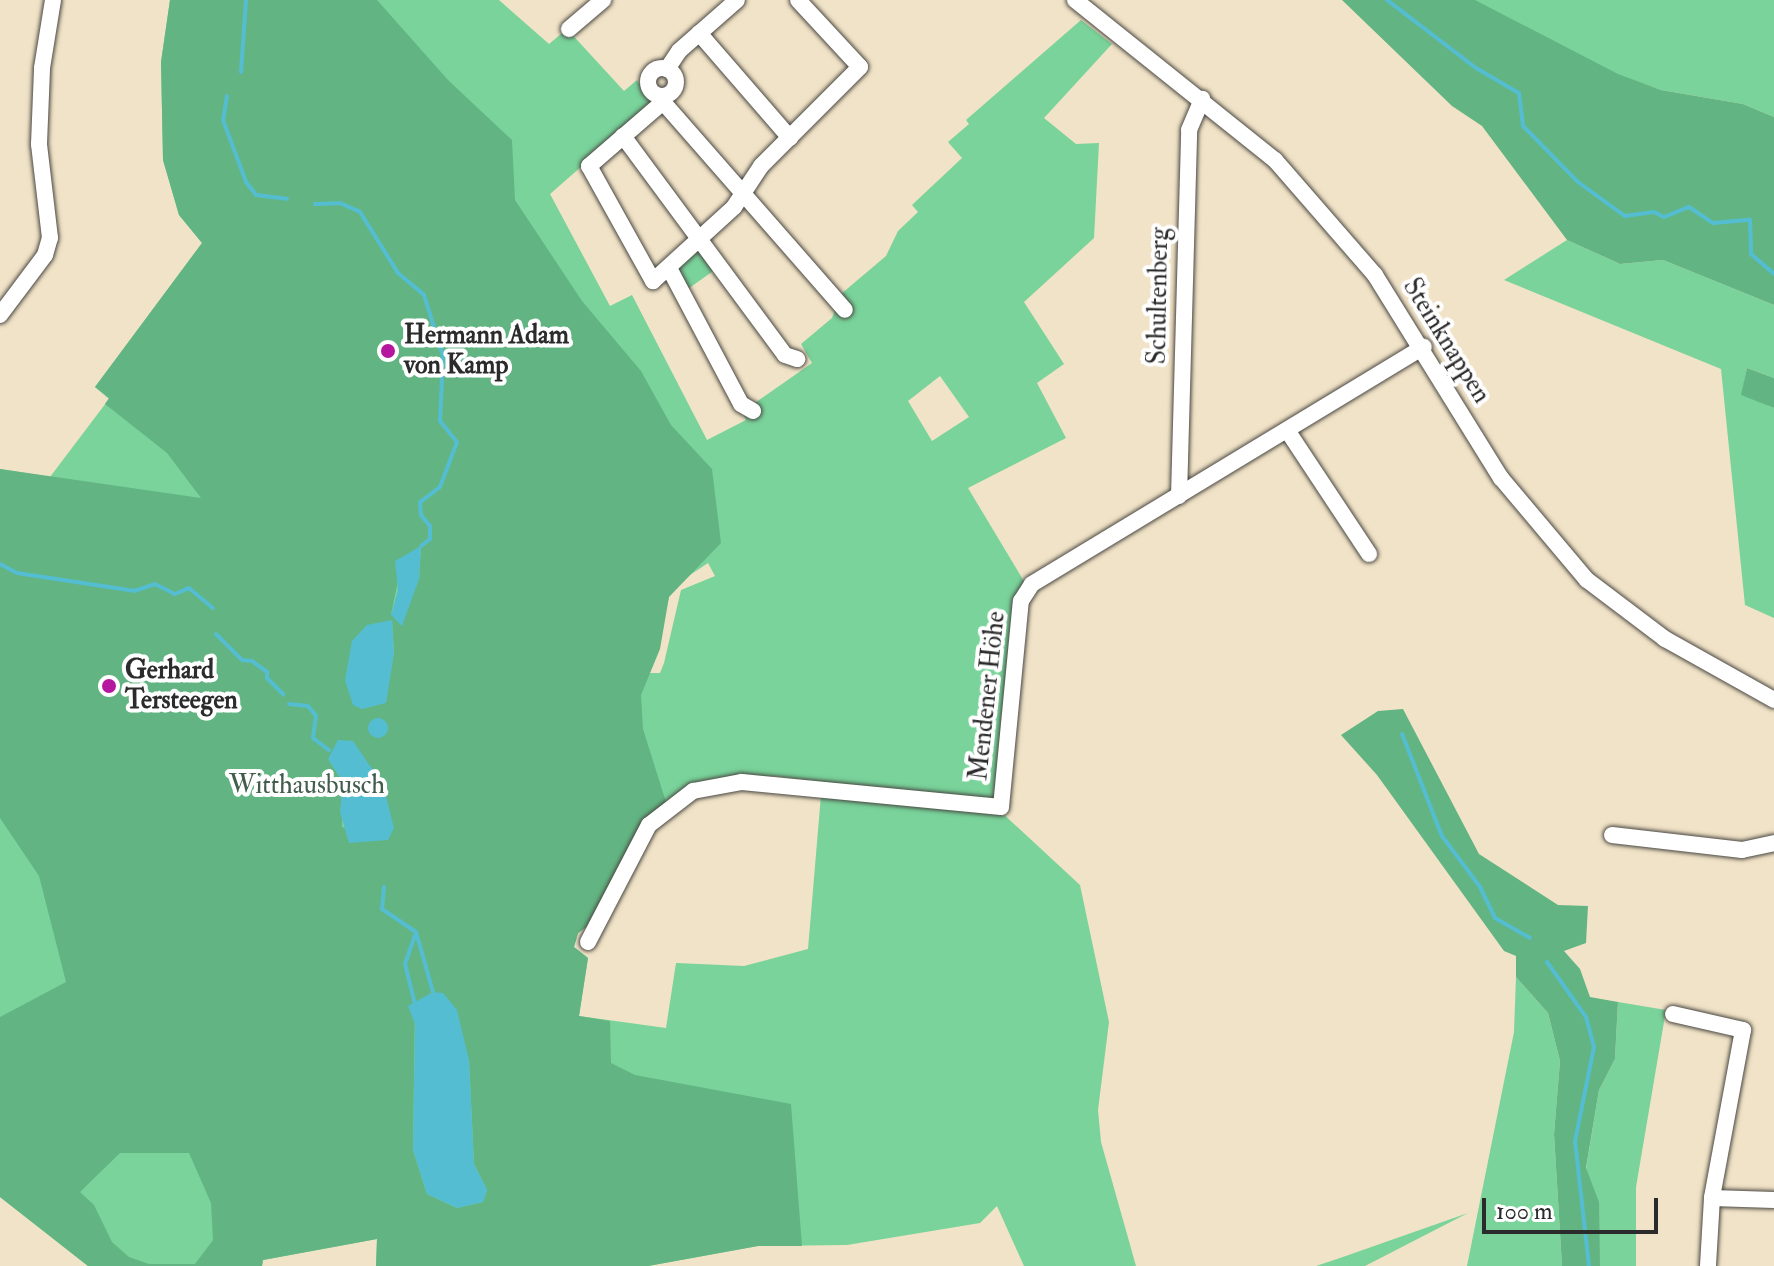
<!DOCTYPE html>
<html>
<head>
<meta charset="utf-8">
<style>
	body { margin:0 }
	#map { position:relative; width:1774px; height:1266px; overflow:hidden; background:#f1e3c7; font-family:"IM FELL Double Pica",serif }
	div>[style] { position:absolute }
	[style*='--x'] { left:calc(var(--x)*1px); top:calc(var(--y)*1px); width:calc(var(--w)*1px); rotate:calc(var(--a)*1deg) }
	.green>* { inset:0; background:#79d39a }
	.forest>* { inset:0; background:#62b582 }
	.water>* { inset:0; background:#55bdd2 }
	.round { border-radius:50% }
	.stream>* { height:4px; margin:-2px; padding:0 2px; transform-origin:2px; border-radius:2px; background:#55bdd2 }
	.roads { filter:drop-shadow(0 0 2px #494742) drop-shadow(0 0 2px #494742) }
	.minor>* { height:16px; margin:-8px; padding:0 8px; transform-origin:8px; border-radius:8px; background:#fff }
	.minor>.ring { margin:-8px; padding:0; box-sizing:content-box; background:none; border:16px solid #fff; border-radius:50% }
	.dots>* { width:22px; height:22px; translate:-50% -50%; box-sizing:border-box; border:4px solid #fff; border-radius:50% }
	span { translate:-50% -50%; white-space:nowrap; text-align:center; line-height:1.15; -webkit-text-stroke:8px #fff; paint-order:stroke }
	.street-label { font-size:26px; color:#2b2b2b }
	.poi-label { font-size:26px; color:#2b2b2b; font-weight:700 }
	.left { translate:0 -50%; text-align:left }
	.park-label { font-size:26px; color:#425d4c }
	.scale { position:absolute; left:1482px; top:1198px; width:176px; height:36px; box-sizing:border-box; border:4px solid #2b2b2b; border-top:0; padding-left:10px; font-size:24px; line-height:28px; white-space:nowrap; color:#2b2b2b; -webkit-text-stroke:6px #fff; paint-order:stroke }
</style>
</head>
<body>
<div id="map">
	<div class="green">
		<div style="clip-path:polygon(evenodd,170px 0,499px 0,549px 44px,567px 29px,624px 91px,637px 80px,653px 104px,550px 194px,610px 306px,632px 295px,707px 440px,746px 420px,742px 412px,812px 363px,801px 344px,832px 318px,841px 294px,886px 256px,898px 231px,918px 212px,912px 205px,962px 158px,948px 142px,969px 124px,966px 120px,1081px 20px,1112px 44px,1044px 118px,1076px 144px,1099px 143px,1094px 238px,1024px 302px,1064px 364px,1037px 383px,1066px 438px,968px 488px,1025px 583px,1000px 792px,989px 802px,773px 776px,772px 781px,666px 802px,592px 923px,578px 933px,574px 947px,588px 958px,579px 1016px,666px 1028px,676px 963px,744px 966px,808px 949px,821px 795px,1000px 811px,1080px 885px,1109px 1022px,1098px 1110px,1101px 1142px,1136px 1266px,1024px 1266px,997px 1206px,980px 1223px,847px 1245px,758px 1246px,648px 1266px,376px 1266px,377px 1239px,263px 1260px,262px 1266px,88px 1266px,0 1197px,0 469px,50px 477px,109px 399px,95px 387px,202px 243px,179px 215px,163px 160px,161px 62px,170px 0,940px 376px,969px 417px,932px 441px,908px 401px,940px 376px,170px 0,708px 563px,715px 576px,681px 590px,664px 663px,660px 673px,650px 673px,669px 597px,678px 583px,708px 563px)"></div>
		<div style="clip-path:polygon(1398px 0,1774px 0,1774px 117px,1743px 104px,1661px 90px)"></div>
		<div style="clip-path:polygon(1567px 240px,1620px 264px,1663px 260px,1774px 305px,1774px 378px,1747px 368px,1742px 394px,1774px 408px,1774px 618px,1745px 605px,1721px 369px,1504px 280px)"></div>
		<div style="clip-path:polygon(702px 249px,716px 269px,685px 291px,677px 268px)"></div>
		<div style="clip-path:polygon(1516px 977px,1548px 1013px,1560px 1061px,1554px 1134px,1562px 1266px,1467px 1266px,1514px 1032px)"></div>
		<div style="clip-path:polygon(1618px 1002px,1666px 1010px,1636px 1187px,1636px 1266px,1600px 1266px,1586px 1169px,1599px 1090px,1615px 1059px)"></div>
		<div style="clip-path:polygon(1468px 1213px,1365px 1266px,1316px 1266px,1340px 1258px)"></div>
	</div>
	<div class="forest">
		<div style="clip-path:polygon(evenodd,170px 0,377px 0,448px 80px,512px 140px,515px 200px,582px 301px,641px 371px,671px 425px,712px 469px,721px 543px,669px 597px,660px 649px,641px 695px,643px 729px,666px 802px,592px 923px,578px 933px,574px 947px,588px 958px,579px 1016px,610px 1021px,611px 1063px,635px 1075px,791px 1104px,802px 1246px,758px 1246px,648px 1266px,376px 1266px,377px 1239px,263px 1260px,262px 1266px,88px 1266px,0 1197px,0 1017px,66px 982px,39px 876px,0 818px,0 469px,201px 498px,167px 453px,105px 404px,109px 398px,95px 387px,202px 243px,179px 215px,163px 160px,161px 62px,170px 0,421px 547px,419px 579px,391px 615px,398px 581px,421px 547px,170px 0,392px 621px,394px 653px,386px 678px,374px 624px,392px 621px,170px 0,328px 759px,388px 840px,342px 827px,343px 782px,328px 759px,170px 0,433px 992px,469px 1060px,474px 1164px,487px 1190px,483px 1202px,457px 1208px,427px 1194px,413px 1150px,415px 1004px,433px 992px,170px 0,120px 1153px,189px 1153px,211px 1203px,213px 1240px,195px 1264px,149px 1264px,129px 1257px,112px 1242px,94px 1205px,80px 1192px,120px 1153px)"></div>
		<div style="clip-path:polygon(1342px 0,1475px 0,1618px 74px,1661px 90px,1743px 104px,1774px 117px,1774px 305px,1663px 260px,1620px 264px,1567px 240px,1482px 126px,1452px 106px)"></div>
		<div style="clip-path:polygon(1747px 368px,1774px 378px,1774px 408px,1741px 395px)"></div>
		<div style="clip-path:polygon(1403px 709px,1479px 854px,1558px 905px,1588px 906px,1586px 943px,1564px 951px,1580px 969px,1590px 997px,1618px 1002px,1615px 1059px,1599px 1090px,1586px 1168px,1599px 1202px,1600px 1266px,1562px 1266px,1554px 1134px,1560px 1061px,1548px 1013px,1516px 977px,1516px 956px,1504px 951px,1377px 775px,1341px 735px,1378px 711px)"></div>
	</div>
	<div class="water">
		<div style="clip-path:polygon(421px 546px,419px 579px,402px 626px,391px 615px,398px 590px,395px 561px)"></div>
		<div style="clip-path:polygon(392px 620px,394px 653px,386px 703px,362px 709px,353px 705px,345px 680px,352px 641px,367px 625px)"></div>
		<div class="round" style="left:368px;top:718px;width:20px;height:20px"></div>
		<div style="clip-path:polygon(338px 740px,353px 741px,383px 785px,394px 828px,388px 840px,349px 843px,340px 812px,343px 782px,328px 759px)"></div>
		<div style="clip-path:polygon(433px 992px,443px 993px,457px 1010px,469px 1060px,474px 1164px,487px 1190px,483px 1202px,457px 1208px,427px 1194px,413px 1150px,415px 1024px,408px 1006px)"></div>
	</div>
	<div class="stream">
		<div style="--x:1387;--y:0;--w:112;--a:37.4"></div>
		<div style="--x:1476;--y:68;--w:50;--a:30.2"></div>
		<div style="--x:1519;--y:93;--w:33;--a:83"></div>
		<div style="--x:1523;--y:126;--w:78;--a:45.5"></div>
		<div style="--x:1578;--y:182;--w:58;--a:35.9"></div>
		<div style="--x:1625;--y:216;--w:29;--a:-8"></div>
		<div style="--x:1654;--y:212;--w:11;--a:27"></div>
		<div style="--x:1664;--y:217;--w:27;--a:-22"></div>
		<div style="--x:1689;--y:207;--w:29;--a:34"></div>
		<div style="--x:1713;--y:223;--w:37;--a:-5"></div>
		<div style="--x:1750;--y:220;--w:34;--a:88"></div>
		<div style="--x:1751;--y:254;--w:30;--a:41"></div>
		<div style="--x:241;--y:72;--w:72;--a:-86"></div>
		<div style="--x:227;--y:96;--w:24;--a:99"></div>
		<div style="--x:223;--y:120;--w:66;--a:69.6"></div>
		<div style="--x:246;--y:182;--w:16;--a:52"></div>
		<div style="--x:256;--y:195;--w:31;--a:7"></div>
		<div style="--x:315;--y:204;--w:25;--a:-2"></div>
		<div style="--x:340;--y:203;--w:22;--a:24"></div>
		<div style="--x:360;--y:212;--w:72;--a:58.1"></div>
		<div style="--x:398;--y:273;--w:34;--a:40"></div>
		<div style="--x:424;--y:295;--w:64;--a:72.7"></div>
		<div style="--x:443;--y:356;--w:65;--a:92.6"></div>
		<div style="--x:440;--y:421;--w:27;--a:51"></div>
		<div style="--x:457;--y:442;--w:48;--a:110.7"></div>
		<div style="--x:440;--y:487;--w:25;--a:143"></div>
		<div style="--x:420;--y:502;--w:13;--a:86"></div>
		<div style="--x:421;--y:515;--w:14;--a:51"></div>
		<div style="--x:430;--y:526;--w:13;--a:90"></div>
		<div style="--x:430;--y:539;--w:11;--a:142"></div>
		<div style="--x:0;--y:564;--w:19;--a:28"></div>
		<div style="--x:17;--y:573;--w:118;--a:8.7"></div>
		<div style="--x:134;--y:591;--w:22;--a:-18"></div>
		<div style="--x:155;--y:584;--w:22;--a:27"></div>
		<div style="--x:175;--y:594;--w:15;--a:-23"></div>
		<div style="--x:189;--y:588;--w:31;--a:40"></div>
		<div style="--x:216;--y:634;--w:37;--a:45"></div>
		<div style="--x:242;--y:660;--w:10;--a:6"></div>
		<div style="--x:252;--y:661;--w:19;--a:36"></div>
		<div style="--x:267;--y:672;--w:6;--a:90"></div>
		<div style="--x:267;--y:678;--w:23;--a:45"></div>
		<div style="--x:289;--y:704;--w:19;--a:6"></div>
		<div style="--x:308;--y:706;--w:13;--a:51"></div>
		<div style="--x:316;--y:716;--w:22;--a:98"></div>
		<div style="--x:313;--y:738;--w:20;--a:37"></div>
		<div style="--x:1402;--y:734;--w:110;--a:68.6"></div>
		<div style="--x:1442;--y:836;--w:64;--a:53.3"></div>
		<div style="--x:1480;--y:887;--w:34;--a:64"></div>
		<div style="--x:1495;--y:918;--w:40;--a:29.7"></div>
		<div style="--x:384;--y:887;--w:22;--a:95"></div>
		<div style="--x:382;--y:909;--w:41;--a:34.1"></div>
		<div style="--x:416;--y:932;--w:62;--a:74.2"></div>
		<div style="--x:1547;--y:962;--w:67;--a:54.7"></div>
		<div style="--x:1586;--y:1017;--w:31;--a:75"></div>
		<div style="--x:1594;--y:1047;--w:96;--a:101.4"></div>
		<div style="--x:1575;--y:1141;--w:126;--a:83.6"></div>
		<div style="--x:415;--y:1004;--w:41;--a:-104"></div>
		<div style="--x:405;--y:964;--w:34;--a:-71"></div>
	</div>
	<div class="roads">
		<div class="minor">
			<div style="--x:1075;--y:0;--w:256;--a:38.7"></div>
			<div style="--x:1275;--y:160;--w:152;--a:49"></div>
			<div style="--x:1375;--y:275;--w:239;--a:58.2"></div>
			<div style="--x:1501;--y:478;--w:133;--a:49.9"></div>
			<div style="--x:1587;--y:580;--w:98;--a:37.1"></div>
			<div style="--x:1665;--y:639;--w:125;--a:29.2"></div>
			<div style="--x:569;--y:29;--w:45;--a:-40.5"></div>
			<div style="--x:699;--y:33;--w:139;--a:49.1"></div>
			<div class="ring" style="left:648px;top:68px;width:12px;height:12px"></div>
			<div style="--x:667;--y:69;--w:22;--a:-56"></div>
			<div style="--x:679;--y:51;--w:77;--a:-41.3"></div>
			<div style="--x:663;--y:96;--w:6;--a:90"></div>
			<div style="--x:663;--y:102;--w:276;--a:48.8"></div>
			<div style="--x:663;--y:102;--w:98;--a:139.1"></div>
			<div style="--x:589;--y:166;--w:132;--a:60.9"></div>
			<div style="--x:653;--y:281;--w:110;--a:-42.4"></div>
			<div style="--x:734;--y:207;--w:49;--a:-56.6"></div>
			<div style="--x:761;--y:166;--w:140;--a:-45"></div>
			<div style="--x:860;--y:67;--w:91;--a:-132.8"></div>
			<div style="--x:623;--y:136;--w:272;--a:53.5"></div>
			<div style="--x:785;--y:355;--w:13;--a:18"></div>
			<div style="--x:669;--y:268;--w:154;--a:62.1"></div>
			<div style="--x:741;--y:404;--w:14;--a:30"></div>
			<div style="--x:0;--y:315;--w:75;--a:-53.1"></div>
			<div style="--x:45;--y:255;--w:18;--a:-74"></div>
			<div style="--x:50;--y:238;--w:95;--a:-96.7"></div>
			<div style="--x:39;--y:144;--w:76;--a:-87.7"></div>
			<div style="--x:42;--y:68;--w:69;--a:-80.8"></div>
			<div style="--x:1289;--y:433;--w:145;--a:56.5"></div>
			<div style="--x:1179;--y:496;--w:366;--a:-88.4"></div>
			<div style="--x:1189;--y:130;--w:34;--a:-67"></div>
			<div style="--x:1612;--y:835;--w:131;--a:6.6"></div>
			<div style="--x:1742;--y:850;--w:33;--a:-12"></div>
			<div style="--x:588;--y:942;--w:132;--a:-62.5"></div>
			<div style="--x:649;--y:825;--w:56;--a:-37.7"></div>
			<div style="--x:693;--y:791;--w:50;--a:-10.4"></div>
			<div style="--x:742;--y:782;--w:260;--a:5.5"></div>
			<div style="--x:1001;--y:807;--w:207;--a:-84.5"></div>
			<div style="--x:1021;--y:601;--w:20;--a:-57"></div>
			<div style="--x:1032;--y:584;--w:458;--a:-31.2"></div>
			<div style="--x:1673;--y:1014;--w:72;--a:12.9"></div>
			<div style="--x:1743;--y:1030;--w:171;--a:100.5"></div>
			<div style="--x:1712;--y:1198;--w:68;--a:93.4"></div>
			<div style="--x:1712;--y:1198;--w:62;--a:1.8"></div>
		</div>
	</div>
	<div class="dots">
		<div style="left:388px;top:351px;background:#b5179e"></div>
		<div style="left:109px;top:686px;background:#b5179e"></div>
	</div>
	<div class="street-label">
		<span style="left:1159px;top:296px;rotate:-89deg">Schultenberg</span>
		<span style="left:1446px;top:341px;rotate:58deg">Steinknappen</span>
		<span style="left:988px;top:696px;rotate:-84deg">Mendener Höhe</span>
	</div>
	<div class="poi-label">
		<span class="left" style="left:404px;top:351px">Hermann Adam<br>von Kamp</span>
		<span class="left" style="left:125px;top:686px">Gerhard<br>Tersteegen</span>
	</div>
	<div class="park-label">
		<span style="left:307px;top:786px">Witthausbusch</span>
	</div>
	<div class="scale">100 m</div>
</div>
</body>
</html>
